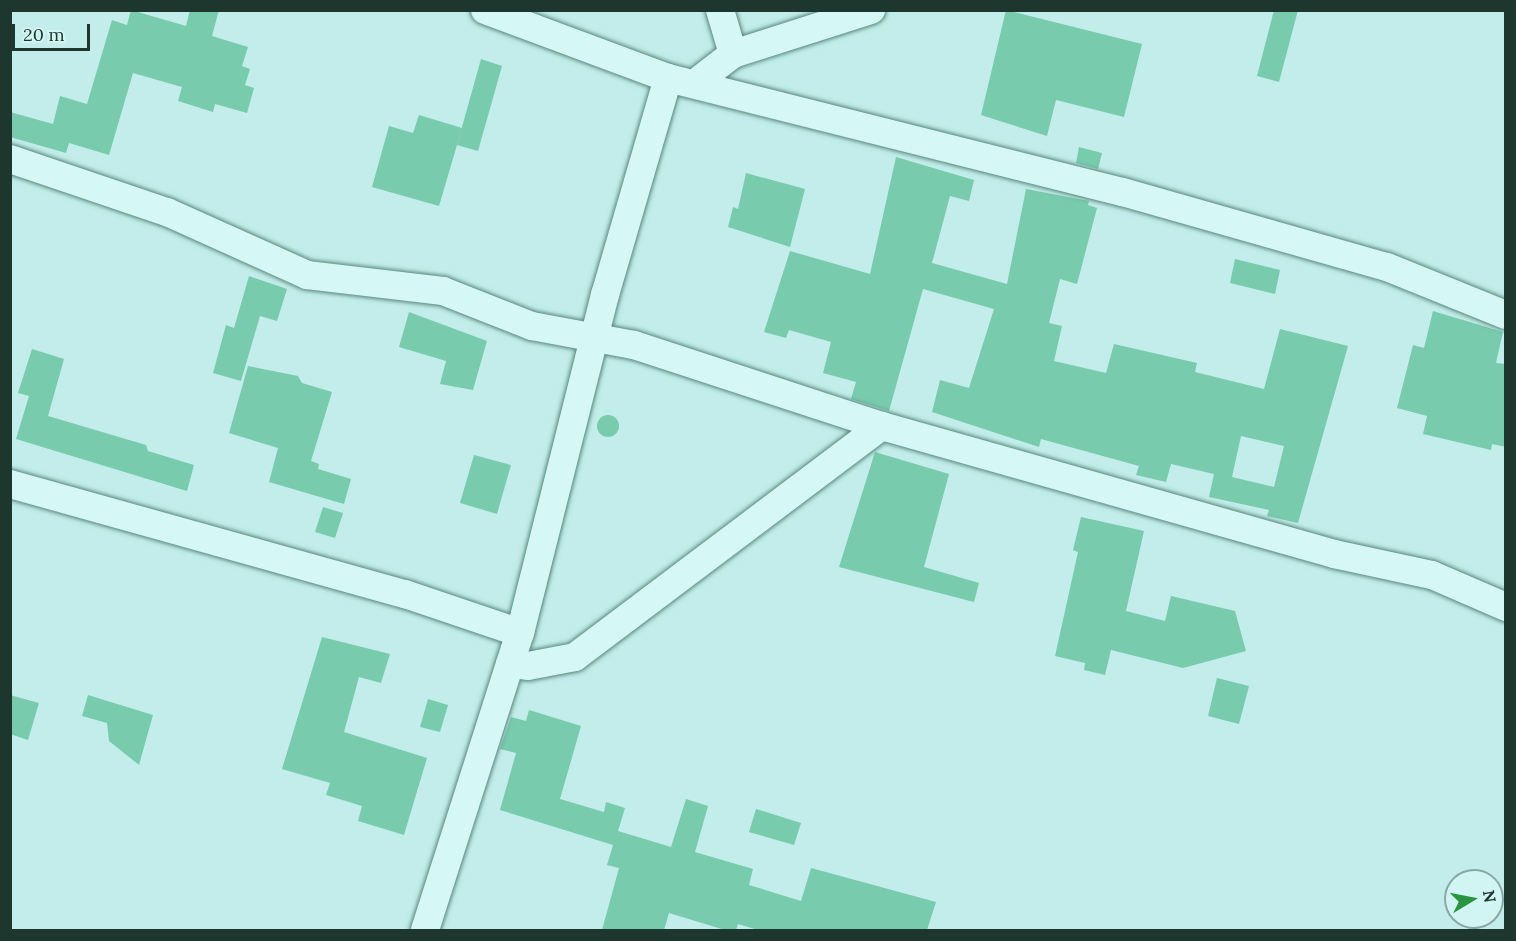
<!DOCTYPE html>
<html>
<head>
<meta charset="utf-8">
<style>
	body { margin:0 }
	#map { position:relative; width:1516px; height:941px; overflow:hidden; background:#c2edea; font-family:Lora,serif }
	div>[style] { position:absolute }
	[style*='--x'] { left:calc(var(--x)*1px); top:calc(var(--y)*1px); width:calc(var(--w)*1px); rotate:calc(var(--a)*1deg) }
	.building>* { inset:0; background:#78cbad }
	.round { border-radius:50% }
	.roads { filter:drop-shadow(0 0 2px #59877c) drop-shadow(0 0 2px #59877c) }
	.minor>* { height:28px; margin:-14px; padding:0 14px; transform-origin:14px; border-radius:14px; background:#d5f8f6 }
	span { translate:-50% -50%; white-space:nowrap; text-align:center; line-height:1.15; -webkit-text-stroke:4.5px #d1f5f3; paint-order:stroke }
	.frame { position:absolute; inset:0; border:12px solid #1d372f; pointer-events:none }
	.north { position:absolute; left:1444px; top:869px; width:60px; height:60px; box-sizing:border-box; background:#d1f5f3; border:2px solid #89a9a5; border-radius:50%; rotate:80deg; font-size:16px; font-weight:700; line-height:24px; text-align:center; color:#1d372f }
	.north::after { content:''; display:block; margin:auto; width:21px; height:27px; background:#2a9541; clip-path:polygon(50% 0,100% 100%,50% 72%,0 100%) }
	.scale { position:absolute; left:12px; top:24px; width:78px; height:27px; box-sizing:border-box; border:3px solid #1d372f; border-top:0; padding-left:8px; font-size:18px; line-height:21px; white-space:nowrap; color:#1d372f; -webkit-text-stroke:4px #d1f5f3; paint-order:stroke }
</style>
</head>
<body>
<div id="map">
	<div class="building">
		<div style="clip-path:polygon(131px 10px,186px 26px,190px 10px,219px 10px,212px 36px,248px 47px,242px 66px,250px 69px,245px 85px,254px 88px,247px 113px,215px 104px,213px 112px,178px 101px,182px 87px,133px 73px,109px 155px,69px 143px,66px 153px,10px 137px,10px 112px,53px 124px,60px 96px,87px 104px,112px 20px,127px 25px)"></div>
		<div style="clip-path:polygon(1006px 10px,1142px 44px,1124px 117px,1056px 100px,1047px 136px,981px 115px)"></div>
		<div style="clip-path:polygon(1274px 10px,1298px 10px,1279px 82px,1257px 76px)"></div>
		<div style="clip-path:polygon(481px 59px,502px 66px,478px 151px,457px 145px)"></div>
		<div style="clip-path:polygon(419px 115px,462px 128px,439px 206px,372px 187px,389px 126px,413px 133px)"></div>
		<div style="clip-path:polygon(1079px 147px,1102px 153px,1098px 169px,1076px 163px)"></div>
		<div style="clip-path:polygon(evenodd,896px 157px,974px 180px,969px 201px,950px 196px,932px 263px,1007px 284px,1026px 189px,1089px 201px,1088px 205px,1097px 208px,1077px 284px,1060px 279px,1049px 323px,1062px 326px,1054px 361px,1106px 373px,1114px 344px,1197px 363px,1195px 372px,1264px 389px,1280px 329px,1348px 346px,1298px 523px,1267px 516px,1269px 510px,1209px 497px,1214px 474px,1171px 464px,1166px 482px,1136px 475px,1139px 466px,1041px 439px,1039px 447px,932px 412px,940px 380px,969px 388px,994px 309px,923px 289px,889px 411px,851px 399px,856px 382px,823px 373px,831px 342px,789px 330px,786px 338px,764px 332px,790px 251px,870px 274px,896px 157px,1241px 436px,1284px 446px,1274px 487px,1232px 477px,1241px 436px)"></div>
		<div style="clip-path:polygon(746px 173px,805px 189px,790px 247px,728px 227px,733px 207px,738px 209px)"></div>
		<div style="clip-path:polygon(1235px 259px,1280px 270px,1275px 294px,1230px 283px)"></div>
		<div style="clip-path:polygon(249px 276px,287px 289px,277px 321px,260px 316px,241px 381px,213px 373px,226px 325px,234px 328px)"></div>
		<div style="clip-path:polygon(1433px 311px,1503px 332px,1496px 363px,1506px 364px,1506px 447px,1492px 444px,1491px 450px,1423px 434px,1427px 416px,1397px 408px,1413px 345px,1424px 348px)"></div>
		<div style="clip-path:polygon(409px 312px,487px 341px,473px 390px,440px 384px,446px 361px,399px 347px)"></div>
		<div style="clip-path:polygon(32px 349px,64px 359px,48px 416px,146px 445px,148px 451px,194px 465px,187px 491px,16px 439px,29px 396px,18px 393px)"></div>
		<div style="clip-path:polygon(248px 366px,298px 376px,302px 383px,332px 392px,311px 461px,319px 464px,318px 469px,351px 479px,344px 504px,269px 482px,278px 448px,229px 433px)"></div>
		<div class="round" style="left:597px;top:415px;width:22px;height:22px"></div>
		<div style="clip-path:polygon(875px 452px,949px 474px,924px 567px,979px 583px,974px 602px,839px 567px)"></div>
		<div style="clip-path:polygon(474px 455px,511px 465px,497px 514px,460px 503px)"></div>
		<div style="clip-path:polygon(323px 507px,343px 513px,335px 538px,315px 532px)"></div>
		<div style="clip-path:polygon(1081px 517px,1144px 531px,1126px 611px,1165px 621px,1171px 596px,1235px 611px,1246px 651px,1183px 668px,1111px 650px,1105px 675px,1084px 670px,1085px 663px,1055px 656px,1078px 552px,1073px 550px)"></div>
		<div style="clip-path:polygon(322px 637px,390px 654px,381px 683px,359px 677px,344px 732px,427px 758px,404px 835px,358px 821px,362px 806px,326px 795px,330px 783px,282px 769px)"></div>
		<div style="clip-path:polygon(1217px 678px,1249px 686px,1239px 724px,1208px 716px)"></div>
		<div style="clip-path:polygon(10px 695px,39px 703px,28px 740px,10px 734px)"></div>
		<div style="clip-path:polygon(88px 695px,153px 715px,139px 765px,109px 741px,107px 723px,82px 716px)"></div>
		<div style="clip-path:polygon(428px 699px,448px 705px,440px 732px,420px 727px)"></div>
		<div style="clip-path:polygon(529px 710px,581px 726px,560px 799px,604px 812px,606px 802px,625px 808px,618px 831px,671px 847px,686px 799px,708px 806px,695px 852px,753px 869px,749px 885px,801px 901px,811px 868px,936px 902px,927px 930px,758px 930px,738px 924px,736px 930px,725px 930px,669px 913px,664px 930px,602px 930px,619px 868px,607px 865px,613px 845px,500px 810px,516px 753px,500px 749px,511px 717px,526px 721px)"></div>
		<div style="clip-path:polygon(756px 809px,801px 823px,794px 845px,749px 832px)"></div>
	</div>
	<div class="roads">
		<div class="minor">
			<div style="--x:485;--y:10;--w:195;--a:20.4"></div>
			<div style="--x:668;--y:78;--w:469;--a:14.1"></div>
			<div style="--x:1123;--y:192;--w:274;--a:15.9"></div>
			<div style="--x:1387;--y:267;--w:128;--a:22"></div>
			<div style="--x:720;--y:10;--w:46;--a:73.5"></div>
			<div style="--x:694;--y:84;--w:49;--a:-37.6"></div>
			<div style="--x:733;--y:54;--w:145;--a:-17.7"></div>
			<div style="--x:10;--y:159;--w:166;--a:18.7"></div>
			<div style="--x:167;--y:212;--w:154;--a:24.2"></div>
			<div style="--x:307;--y:275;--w:137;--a:6.7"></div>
			<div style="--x:443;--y:291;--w:96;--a:21.5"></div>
			<div style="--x:532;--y:326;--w:104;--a:10.6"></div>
			<div style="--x:634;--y:345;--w:261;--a:18.1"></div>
			<div style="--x:882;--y:426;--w:470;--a:15.8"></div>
			<div style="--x:1334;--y:554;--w:100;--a:12.1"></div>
			<div style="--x:1432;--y:575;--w:81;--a:23.4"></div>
			<div style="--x:10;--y:484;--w:410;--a:15.6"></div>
			<div style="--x:405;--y:594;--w:121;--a:18.7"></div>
			<div style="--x:510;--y:664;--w:18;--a:6"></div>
			<div style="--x:528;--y:666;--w:48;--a:-10.8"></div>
			<div style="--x:575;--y:657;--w:384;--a:-37"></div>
			<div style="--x:425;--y:930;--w:312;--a:-72.3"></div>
			<div style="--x:520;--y:633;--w:349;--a:-75.9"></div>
			<div style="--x:605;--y:295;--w:226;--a:-73.8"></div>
		</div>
	</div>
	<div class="frame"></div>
	<div class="north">N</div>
	<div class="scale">20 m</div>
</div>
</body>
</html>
